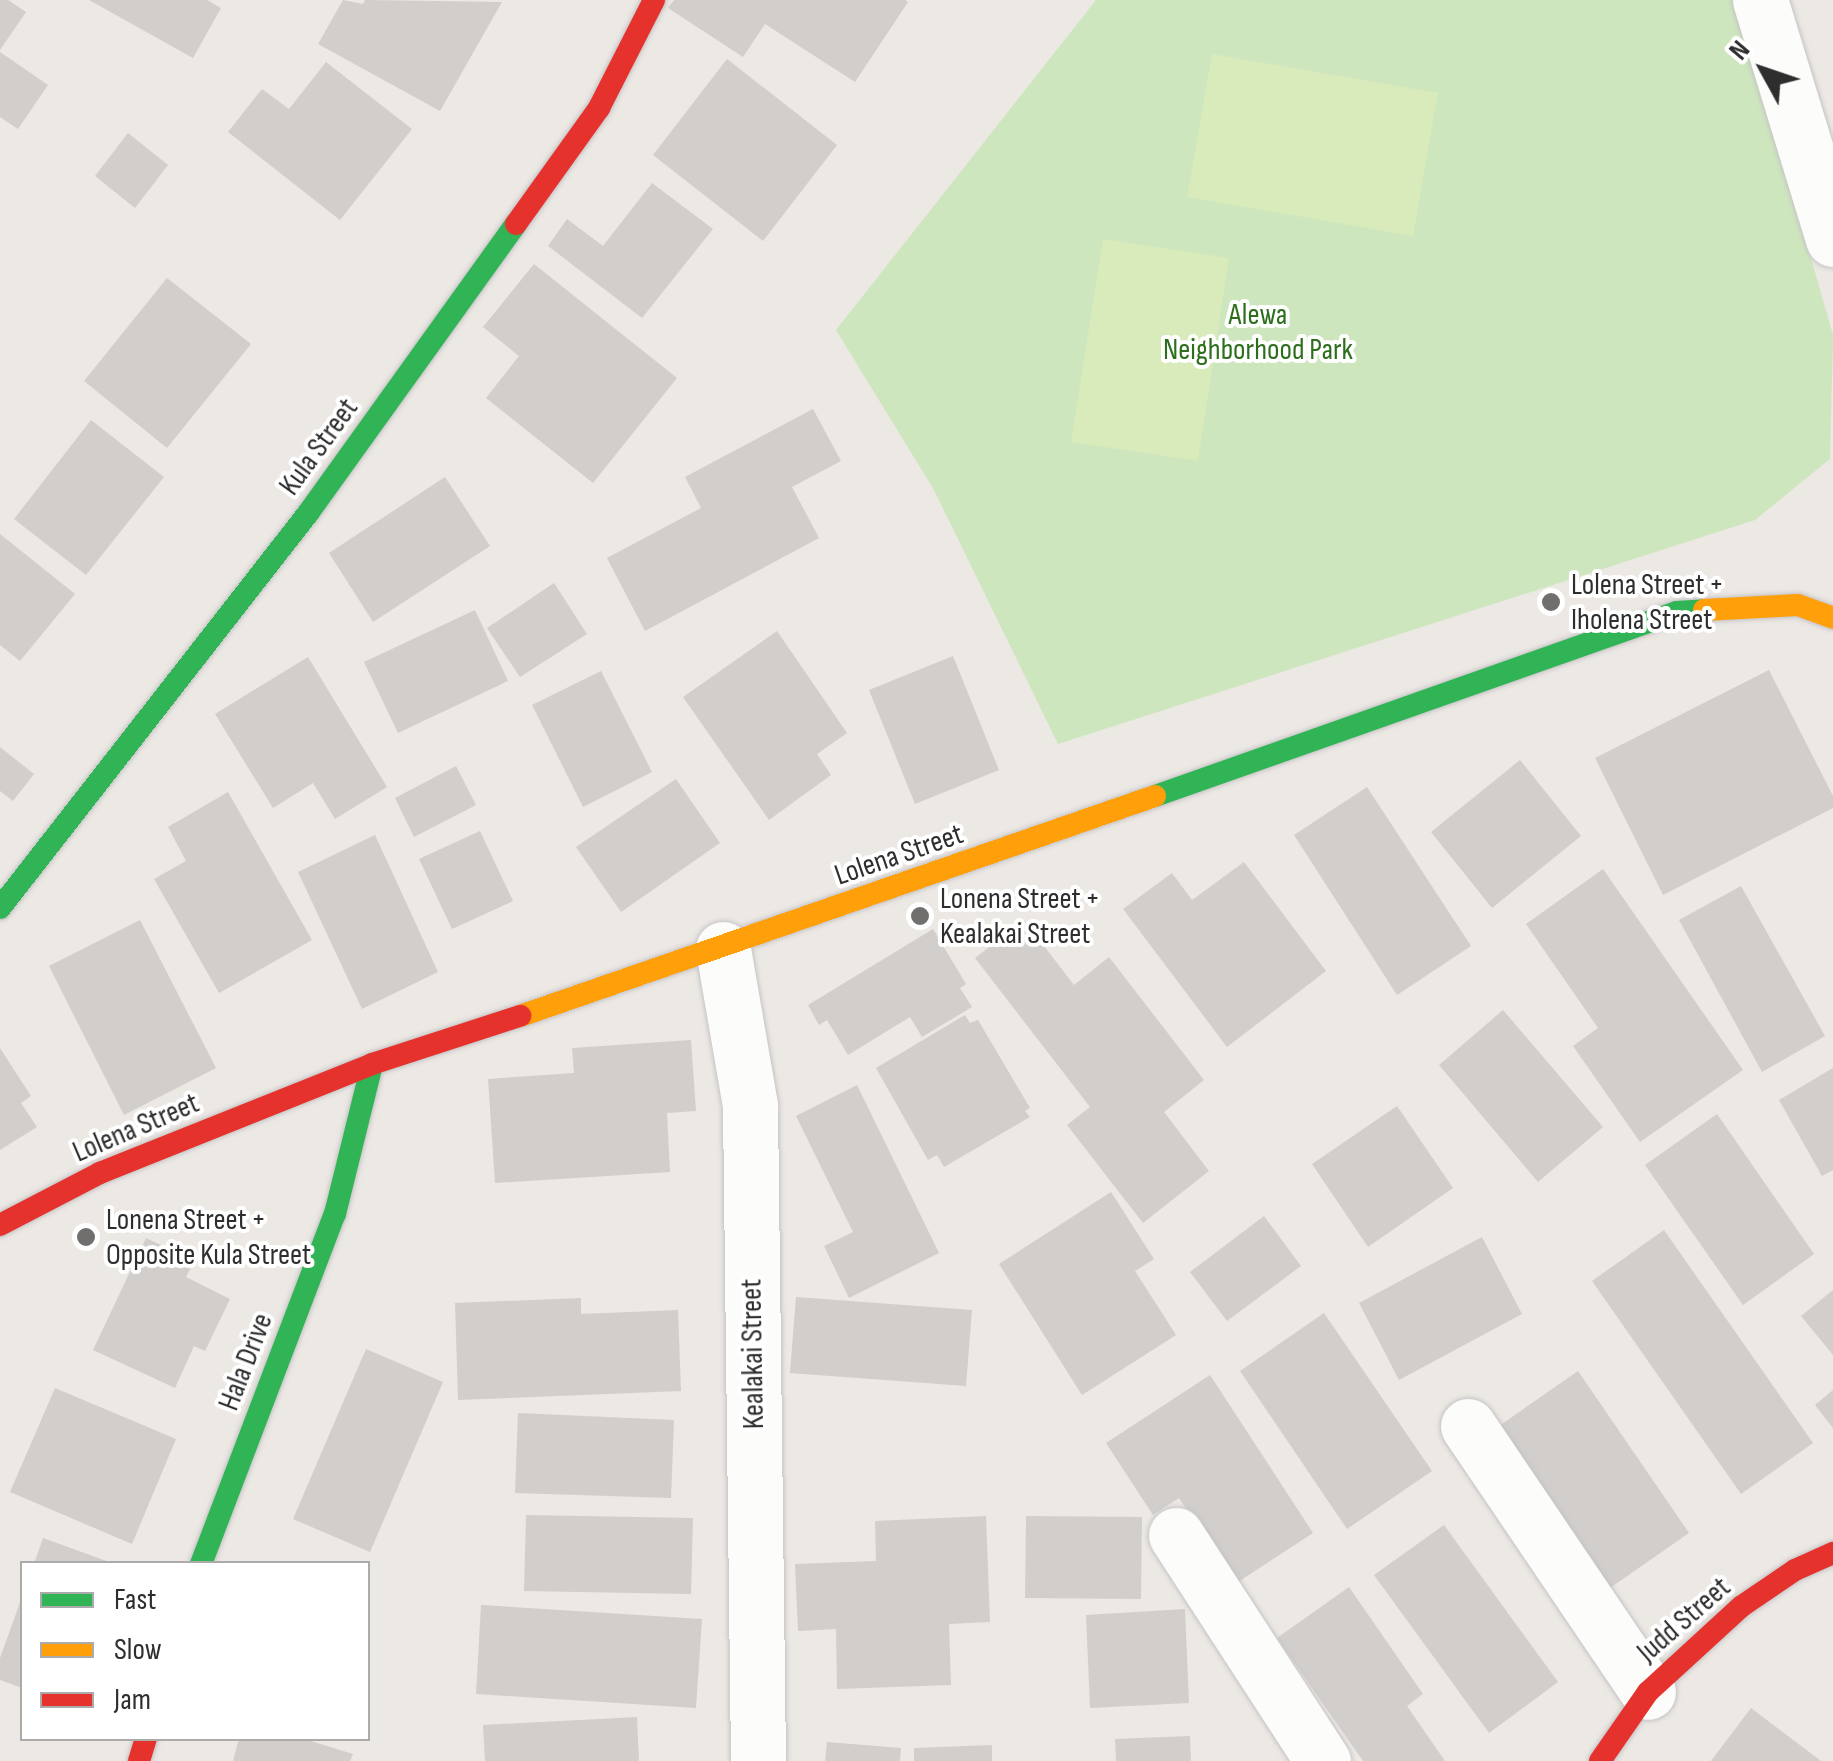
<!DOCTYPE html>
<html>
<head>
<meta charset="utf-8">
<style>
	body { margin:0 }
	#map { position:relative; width:1833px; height:1761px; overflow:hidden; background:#ece8e4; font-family:"Sofia Sans Condensed",sans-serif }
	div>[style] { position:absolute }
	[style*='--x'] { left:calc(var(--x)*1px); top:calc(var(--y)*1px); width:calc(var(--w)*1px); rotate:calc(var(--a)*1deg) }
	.green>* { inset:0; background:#cee6be }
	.pitch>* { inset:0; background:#d9eabb }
	.building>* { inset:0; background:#d1cecb }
	.roads { filter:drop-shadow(0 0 2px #c5c4c5) drop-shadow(0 0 2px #c5c4c5) }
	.street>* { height:55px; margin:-27.5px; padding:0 27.5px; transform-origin:27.5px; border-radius:27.5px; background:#fcfcfb }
	.fast>* { height:22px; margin:-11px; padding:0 11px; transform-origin:11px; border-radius:11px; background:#30b455 }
	.slow>* { height:22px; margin:-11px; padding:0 11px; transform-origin:11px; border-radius:11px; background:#ff9f0a }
	.jam>* { height:22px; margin:-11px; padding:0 11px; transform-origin:11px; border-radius:11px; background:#e5322d }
	.dots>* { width:28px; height:28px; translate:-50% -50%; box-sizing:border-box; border:5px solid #fff; border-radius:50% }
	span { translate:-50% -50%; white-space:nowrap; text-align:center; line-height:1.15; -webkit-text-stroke:8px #fff; paint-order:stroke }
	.park-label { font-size:30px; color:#2c6e1b }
	.street-label { font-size:30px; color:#2e2e2e }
	.poi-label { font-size:30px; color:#2e2e2e }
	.left { translate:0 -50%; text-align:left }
	.legend { position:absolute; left:20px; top:1561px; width:350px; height:180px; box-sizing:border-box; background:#fff; border:2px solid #ababab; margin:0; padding:12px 18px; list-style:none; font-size:30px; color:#2e2e2e }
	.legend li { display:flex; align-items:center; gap:20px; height:50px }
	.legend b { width:50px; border:2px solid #ababab }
	.north { position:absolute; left:1713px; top:20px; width:100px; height:100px; -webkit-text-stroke:8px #fff; paint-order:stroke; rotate:310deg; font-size:28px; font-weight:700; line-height:40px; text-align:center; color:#2e2e2e }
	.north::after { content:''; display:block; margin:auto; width:35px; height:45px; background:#2e2e2e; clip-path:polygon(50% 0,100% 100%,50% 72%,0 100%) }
</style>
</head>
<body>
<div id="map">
	<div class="green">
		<div style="clip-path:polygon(1096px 0,1737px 0,1833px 335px,1830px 459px,1755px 520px,1058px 744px,934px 490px,836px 330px)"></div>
	</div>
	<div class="pitch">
		<div style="clip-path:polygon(1212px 54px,1438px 93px,1413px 236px,1187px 197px)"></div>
		<div style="clip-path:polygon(1103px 239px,1229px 258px,1198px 461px,1071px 442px)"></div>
	</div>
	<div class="building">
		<div style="clip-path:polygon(0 0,8px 0,26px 12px,0 50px)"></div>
		<div style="clip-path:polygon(89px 0,207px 0,221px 8px,193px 58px)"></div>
		<div style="clip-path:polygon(343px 0,363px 4px,365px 0,502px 2px,440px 111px,318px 44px)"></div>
		<div style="clip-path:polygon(674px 0,905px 0,908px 2px,855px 82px,765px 24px,743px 57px,668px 8px)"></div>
		<div style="clip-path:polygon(0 52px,48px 85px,18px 129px,0 117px)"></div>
		<div style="clip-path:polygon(727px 59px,837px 145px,763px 241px,653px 155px)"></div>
		<div style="clip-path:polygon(326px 62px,412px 129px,340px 220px,228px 132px,262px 89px,289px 109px)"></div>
		<div style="clip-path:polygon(128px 133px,168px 165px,135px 208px,95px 176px)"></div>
		<div style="clip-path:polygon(652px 183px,713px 229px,642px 318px,548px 246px,567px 219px,603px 246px)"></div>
		<div style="clip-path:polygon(534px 264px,677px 378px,593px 483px,486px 398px,519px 356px,483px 327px)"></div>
		<div style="clip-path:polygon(167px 278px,251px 344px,167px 448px,84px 381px)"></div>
		<div style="clip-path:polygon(813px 409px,841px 461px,792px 487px,819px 538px,645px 631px,607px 558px,701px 508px,685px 477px)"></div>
		<div style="clip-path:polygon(91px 420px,164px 477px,86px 575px,14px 519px)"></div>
		<div style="clip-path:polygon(445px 477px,490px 546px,373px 622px,329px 553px)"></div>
		<div style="clip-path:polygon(0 534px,75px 594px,20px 661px,0 645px)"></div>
		<div style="clip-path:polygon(554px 583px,587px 634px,520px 677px,487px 628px)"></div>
		<div style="clip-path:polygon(475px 610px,508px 681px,398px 733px,364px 662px)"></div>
		<div style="clip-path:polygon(777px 631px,847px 733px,817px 754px,831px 775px,769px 820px,683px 697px)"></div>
		<div style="clip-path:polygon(953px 656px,999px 770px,915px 804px,869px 690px)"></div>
		<div style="clip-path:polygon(308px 657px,387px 787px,335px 819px,313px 783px,273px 808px,215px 714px)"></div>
		<div style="clip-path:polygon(1769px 670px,1833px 796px,1833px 808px,1663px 895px,1595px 758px)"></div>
		<div style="clip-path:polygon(601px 671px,652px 772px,583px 807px,532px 705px)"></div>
		<div style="clip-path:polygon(0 747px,34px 774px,13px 801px,0 791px)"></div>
		<div style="clip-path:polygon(1520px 760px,1581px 836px,1492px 908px,1431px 832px)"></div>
		<div style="clip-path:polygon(456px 766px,476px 805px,414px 837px,395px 798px)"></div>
		<div style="clip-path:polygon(676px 779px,720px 843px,621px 912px,576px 847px)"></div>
		<div style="clip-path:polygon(1367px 787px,1471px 946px,1397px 995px,1294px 835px)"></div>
		<div style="clip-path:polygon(228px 792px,312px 940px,219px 993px,154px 879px,186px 861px,168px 827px)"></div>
		<div style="clip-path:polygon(480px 831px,513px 901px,452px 929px,419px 859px)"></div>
		<div style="clip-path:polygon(375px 835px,438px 972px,362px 1009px,298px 872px)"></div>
		<div style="clip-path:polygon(1244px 862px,1326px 971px,1227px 1047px,1123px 909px,1172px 873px,1192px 900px)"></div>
		<div style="clip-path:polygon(1603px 869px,1743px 1070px,1640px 1142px,1573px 1046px,1598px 1028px,1526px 924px)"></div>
		<div style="clip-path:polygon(1741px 886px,1825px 1036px,1762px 1072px,1679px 920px)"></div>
		<div style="clip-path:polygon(140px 920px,216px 1068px,124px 1115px,49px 966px)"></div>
		<div style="clip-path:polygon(1024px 920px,1074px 985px,1109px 957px,1204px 1080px,1164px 1112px,1209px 1171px,1143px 1223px,1067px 1125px,1090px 1107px,975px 958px)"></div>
		<div style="clip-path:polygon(933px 929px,966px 984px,960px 988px,972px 1007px,922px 1037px,910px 1017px,848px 1055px,827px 1020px,819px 1025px,808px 1005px)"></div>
		<div style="clip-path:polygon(1503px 1010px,1603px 1127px,1538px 1182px,1439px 1065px)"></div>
		<div style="clip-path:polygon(965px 1015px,970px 1023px,978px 1020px,1030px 1108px,1025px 1111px,1030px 1117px,944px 1167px,937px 1155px,928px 1160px,876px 1068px)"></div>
		<div style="clip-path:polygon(691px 1040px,696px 1111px,667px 1113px,670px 1172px,495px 1183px,488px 1079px,574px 1073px,572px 1048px)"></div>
		<div style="clip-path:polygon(0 1048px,31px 1096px,21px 1103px,37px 1127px,0 1150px)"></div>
		<div style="clip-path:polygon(1833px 1068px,1833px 1170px,1822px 1176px,1779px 1100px)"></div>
		<div style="clip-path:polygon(857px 1085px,939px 1253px,849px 1298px,824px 1246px,853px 1232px,796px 1116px)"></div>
		<div style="clip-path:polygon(1397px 1106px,1453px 1188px,1368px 1247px,1312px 1164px)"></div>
		<div style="clip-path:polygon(1717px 1114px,1814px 1254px,1743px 1305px,1645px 1165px)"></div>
		<div style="clip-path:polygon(1111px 1192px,1154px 1259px,1135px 1271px,1176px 1335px,1082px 1395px,999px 1264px)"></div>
		<div style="clip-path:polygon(1264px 1216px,1301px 1266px,1227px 1321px,1190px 1272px)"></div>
		<div style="clip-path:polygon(1664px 1230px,1813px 1443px,1741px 1494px,1592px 1281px)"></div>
		<div style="clip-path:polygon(1482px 1237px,1522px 1314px,1399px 1380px,1359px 1303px)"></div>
		<div style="clip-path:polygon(146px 1238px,194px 1261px,186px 1277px,230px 1299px,205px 1351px,194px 1346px,175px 1388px,93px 1350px)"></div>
		<div style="clip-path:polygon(1833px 1290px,1833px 1355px,1801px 1316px)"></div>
		<div style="clip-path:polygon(796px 1297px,972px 1310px,966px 1386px,790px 1373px)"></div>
		<div style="clip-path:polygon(581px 1298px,581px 1314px,678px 1310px,681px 1391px,458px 1400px,455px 1303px)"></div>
		<div style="clip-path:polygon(1324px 1313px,1432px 1471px,1347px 1529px,1240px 1371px)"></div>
		<div style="clip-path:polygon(366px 1349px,443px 1382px,370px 1552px,293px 1519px)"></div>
		<div style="clip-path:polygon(1578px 1371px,1689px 1533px,1597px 1597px,1486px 1435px)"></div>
		<div style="clip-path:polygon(1210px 1375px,1313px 1533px,1235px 1584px,1179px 1498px,1153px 1515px,1106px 1443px)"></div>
		<div style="clip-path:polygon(55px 1388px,176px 1439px,132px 1544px,10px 1492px)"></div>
		<div style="clip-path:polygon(1833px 1390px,1833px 1428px,1815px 1405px)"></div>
		<div style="clip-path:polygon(518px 1413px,674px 1420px,671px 1498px,515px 1493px)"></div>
		<div style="clip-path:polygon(526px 1515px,693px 1518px,691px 1594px,524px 1591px)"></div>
		<div style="clip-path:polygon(986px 1516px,990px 1622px,949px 1624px,951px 1685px,837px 1689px,836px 1629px,798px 1631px,795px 1564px,876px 1561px,875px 1521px)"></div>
		<div style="clip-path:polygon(1026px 1516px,1142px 1517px,1141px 1599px,1025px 1598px)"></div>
		<div style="clip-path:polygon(1444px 1525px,1558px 1682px,1489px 1733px,1374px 1575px)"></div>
		<div style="clip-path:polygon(43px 1538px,112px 1563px,112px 1564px,34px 1564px)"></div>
		<div style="clip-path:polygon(1349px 1587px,1423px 1694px,1407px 1706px,1445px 1761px,1363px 1761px,1277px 1638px)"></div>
		<div style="clip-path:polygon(22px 1597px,22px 1688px,0 1680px,0 1658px)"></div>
		<div style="clip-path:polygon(481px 1605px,702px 1619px,696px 1708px,476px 1694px)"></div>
		<div style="clip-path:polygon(1185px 1609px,1189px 1703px,1090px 1708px,1086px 1615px)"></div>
		<div style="clip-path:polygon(1751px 1708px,1821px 1761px,1711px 1761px)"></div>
		<div style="clip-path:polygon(637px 1717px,639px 1761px,485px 1761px,483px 1725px)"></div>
		<div style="clip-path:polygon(1190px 1736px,1191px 1761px,1116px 1761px,1115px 1739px)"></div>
		<div style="clip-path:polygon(239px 1738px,301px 1738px,353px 1754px,350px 1761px,233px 1761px)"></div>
		<div style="clip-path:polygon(827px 1742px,901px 1748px,900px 1761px,825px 1761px)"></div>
		<div style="clip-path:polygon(992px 1745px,992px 1761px,914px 1761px,914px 1748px)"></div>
	</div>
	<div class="roads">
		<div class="street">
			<div style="--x:1760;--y:0;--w:250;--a:73"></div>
			<div style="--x:723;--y:949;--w:159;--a:80.2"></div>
			<div style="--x:750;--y:1106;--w:655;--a:89.3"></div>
			<div style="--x:1468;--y:1426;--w:321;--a:55.9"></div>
			<div style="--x:1176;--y:1535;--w:270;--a:57"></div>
		</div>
		<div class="fast">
			<div style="--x:1155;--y:796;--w:553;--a:-19.42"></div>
			<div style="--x:1677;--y:612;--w:27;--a:-4"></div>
			<div style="--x:0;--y:908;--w:502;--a:-52.03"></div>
			<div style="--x:309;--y:512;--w:355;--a:-54.3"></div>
			<div style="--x:201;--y:1564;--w:375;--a:-69.1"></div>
			<div style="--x:335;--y:1214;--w:154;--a:-76.1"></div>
		</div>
		<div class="slow">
			<div style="--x:1704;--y:610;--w:94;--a:-3"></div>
			<div style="--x:1798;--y:605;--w:37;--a:20"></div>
			<div style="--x:520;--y:1016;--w:672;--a:-19.11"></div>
		</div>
		<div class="jam">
			<div style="--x:516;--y:224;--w:143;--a:-54.4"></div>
			<div style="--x:599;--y:108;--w:121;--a:-63"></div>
			<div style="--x:0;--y:1225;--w:113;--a:-27.5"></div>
			<div style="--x:100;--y:1173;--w:293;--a:-21.8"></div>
			<div style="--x:372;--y:1064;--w:156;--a:-18"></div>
			<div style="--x:139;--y:1761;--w:24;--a:-73"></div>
			<div style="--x:1600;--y:1761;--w:84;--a:-55.2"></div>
			<div style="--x:1648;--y:1692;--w:127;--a:-42.5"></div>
			<div style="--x:1742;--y:1606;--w:64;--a:-34.2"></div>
			<div style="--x:1795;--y:1570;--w:42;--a:-24.1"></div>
		</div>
	</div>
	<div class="dots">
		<div style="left:1551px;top:602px;background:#706f6e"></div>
		<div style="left:920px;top:916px;background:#706f6e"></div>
		<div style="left:86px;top:1237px;background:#706f6e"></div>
	</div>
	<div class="park-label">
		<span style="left:1258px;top:332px">Alewa<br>Neighborhood Park</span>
	</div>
	<div class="street-label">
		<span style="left:319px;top:447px;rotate:-54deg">Kula Street</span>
		<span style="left:899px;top:855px;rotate:-19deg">Lolena Street</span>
		<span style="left:136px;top:1128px;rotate:-23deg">Lolena Street</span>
		<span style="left:753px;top:1354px;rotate:-91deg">Kealakai Street</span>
		<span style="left:246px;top:1362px;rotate:-69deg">Hala Drive</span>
		<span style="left:1684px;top:1620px;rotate:-41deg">Judd Street</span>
	</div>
	<div class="poi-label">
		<span class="left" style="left:1571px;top:602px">Lolena Street +<br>Iholena Street</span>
		<span class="left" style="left:940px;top:916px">Lonena Street +<br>Kealakai Street</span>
		<span class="left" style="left:106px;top:1237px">Lonena Street +<br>Opposite Kula Street</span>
	</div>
	<ul class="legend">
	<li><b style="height:12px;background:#30b455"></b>Fast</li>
	<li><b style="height:12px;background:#ff9f0a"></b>Slow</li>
	<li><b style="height:12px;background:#e5322d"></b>Jam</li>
	</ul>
	<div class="north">N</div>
</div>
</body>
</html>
